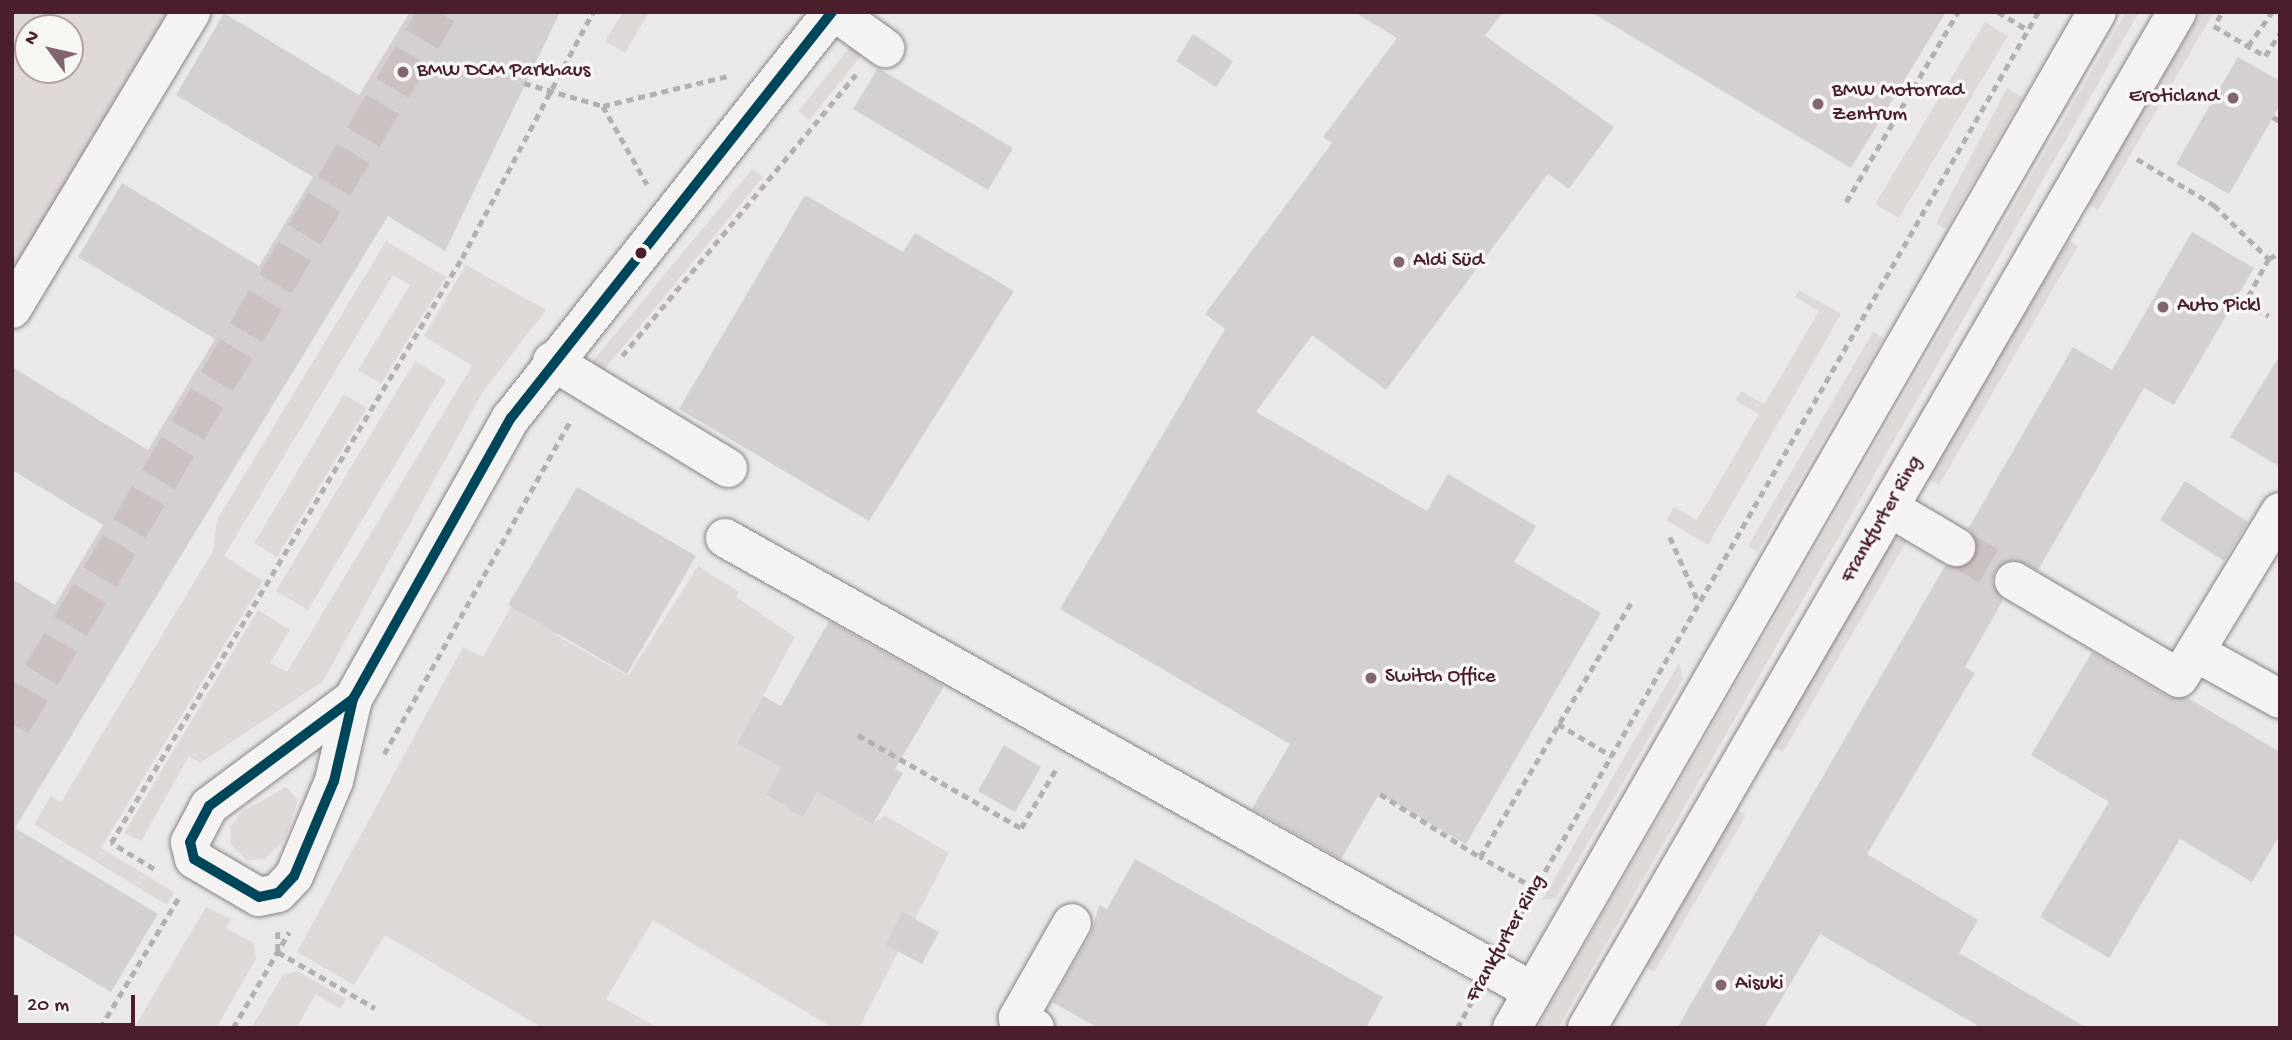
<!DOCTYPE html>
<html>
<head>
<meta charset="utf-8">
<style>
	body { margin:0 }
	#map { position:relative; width:2292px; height:1040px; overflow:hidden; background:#ebe9e7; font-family:"Gochi Hand",sans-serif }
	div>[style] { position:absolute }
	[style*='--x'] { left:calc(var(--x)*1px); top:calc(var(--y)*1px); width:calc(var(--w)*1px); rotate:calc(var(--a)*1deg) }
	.green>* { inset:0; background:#ded8d7 }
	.building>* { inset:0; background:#d3d0cf }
	.minor-tunnel>* { height:38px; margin-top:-19px; transform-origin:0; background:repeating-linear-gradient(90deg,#cbc1c1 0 38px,transparent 0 57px) }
	.path>* { height:4.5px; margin-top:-2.25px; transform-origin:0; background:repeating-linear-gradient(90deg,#b5b0b0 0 7px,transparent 0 12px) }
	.roads { filter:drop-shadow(0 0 2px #8b8283) drop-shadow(0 0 2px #8b8283) }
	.minor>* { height:38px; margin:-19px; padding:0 19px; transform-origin:19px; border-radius:19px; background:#f4f3f1 }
	.major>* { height:38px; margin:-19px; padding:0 19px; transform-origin:19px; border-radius:19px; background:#f4f3f1 }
	.bus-1>* { height:10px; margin:-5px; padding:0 5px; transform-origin:5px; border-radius:5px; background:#00465a }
	.dots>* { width:19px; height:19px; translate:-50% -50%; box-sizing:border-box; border:4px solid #f6f6f2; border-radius:50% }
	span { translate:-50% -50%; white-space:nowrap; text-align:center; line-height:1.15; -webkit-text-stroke:7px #f6f6f2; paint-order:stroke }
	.poi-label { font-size:21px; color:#4a1f2b }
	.left { translate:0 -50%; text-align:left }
	.right { translate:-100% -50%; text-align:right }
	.street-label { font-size:21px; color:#4a1f2b }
	.frame { position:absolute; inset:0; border:14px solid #4a1f2b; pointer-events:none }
	.north { position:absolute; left:14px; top:14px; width:70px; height:70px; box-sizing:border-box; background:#f6f6f2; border:2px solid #b1a0a2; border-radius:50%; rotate:303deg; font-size:19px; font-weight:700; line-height:28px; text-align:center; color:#4a1f2b }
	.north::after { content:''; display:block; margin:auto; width:24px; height:32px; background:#82666d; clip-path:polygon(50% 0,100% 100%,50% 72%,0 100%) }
	.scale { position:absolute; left:14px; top:995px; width:121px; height:32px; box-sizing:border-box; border:4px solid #4a1f2b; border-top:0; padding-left:9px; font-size:21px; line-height:24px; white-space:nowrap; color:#4a1f2b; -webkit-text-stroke:5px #f6f6f2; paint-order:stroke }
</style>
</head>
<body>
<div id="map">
	<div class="green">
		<div style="clip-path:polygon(evenodd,12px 12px,168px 12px,12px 271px,12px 12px,28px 28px,70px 28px,70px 70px,28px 70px,28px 28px)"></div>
		<div style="clip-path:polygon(623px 12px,649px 12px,625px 53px,605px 41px)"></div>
		<div style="clip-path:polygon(2126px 12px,2139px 12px,1558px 1028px,1537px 1028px)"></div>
		<div style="clip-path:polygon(2201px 12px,2214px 12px,2098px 210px,2088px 204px)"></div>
		<div style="clip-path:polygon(1985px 22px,2008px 36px,1899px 218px,1875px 204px)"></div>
		<div style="clip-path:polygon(851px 46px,862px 55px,809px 120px,798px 111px)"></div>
		<div style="clip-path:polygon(2007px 88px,2022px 97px,1946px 229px,1936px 223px)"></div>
		<div style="clip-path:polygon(752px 169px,763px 177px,604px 370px,592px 362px)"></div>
		<div style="clip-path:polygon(2068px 240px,2078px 246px,1939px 485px,1928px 478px)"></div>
		<div style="clip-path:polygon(386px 241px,446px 277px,381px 384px,358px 370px,410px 285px,393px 275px,224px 556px,263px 581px,101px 848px,174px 892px,167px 905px,34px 824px,51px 796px,61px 802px,213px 551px,217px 520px)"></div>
		<div style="clip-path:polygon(466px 265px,546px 310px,482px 393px,323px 681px,200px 763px,189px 756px,141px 841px,124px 833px,258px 610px,290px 630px,270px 663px,287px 672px,472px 366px,424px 336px)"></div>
		<div style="clip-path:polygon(1799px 290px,1841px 314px,1708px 545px,1666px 520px,1674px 507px,1697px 520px,1759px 414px,1735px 400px,1741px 391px,1764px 404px,1780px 378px,1819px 311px,1795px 297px)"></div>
		<div style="clip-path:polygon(1873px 332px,1883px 338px,1757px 552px,1748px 546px)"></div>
		<div style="clip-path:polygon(415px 361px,446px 380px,308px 610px,276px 591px)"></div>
		<div style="clip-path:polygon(344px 394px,367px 408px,277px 557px,254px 543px)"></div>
		<div style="clip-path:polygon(1909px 537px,1783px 752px,1772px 746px,1892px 540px)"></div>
		<div style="clip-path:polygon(535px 564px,582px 591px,556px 635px,628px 676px,698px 566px,739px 592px,736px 597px,795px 637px,737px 743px,781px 768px,766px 796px,803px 816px,817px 792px,873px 824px,884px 815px,949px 853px,859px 1028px,833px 1028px,653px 920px,606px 999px,658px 1028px,543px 1028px,385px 935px,354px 985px,297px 952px,463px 647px,483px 657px)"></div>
		<div style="clip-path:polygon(1679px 663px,1683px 679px,1556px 898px,1542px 900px)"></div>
		<div style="clip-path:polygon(286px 787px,298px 800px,285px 839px,265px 859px,247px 860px,231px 845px,230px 827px,242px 812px)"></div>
		<div style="clip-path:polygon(1737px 810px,1746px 815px,1654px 972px,1645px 967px)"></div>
		<div style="clip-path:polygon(206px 907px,231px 919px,226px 928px,254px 943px,256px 959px,216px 1028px,134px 1028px)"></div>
		<div style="clip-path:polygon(297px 971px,346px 999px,340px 1009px,316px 994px,296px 1028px,251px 1028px,283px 975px)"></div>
	</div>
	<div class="building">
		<div style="clip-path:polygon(410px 12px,560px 12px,445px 251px,388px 216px,15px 828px,158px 914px,111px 992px,12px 933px,12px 579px,55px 605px,103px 525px,12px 470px,12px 367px,148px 450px,215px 339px,78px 257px,122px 183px,259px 266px,313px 177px,176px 95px,224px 13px,359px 95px)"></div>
		<div style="clip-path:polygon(1354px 12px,1503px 12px,1485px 36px,1614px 127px,1569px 189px,1548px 174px,1386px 390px,1312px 335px,1256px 412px,1427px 511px,1448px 474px,1536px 526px,1514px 562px,1601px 613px,1466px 844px,1379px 794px,1341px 859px,1252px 809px,1290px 744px,1060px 609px,1225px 329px,1205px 314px,1332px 143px,1323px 137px,1397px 38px)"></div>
		<div style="clip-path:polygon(1591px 12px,1946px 12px,1851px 168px)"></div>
		<div style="clip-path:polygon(1193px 34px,1233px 61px,1216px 87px,1176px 61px)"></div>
		<div style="clip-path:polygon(2238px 57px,2280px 81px,2280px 105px,2229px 194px,2176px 164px)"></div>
		<div style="clip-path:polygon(878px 68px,1013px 148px,988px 190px,853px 109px)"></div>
		<div style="clip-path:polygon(805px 195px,903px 252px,915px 233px,1014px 291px,869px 521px,679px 409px)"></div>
		<div style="clip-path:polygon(2192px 232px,2254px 268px,2174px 405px,2144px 388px,2038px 570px,2015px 559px,1996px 569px,1992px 582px,2003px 600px,1965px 667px,1975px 673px,1867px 854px,1978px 920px,1959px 953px,2087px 1028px,1982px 1028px,1820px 934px,1764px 1028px,1677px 1028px,1945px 566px,1966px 566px,1975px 557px,1975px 537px,1968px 529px,2073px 347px,2112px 370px)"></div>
		<div style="clip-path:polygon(2280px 355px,2280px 467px,2230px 437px)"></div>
		<div style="clip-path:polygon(2185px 481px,2248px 522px,2224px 561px,2160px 520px)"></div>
		<div style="clip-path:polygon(577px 487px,696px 556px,627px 674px,508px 605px)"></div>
		<div style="clip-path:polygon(829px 621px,944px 686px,895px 769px,903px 773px,873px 824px,817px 792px,803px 817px,766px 795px,781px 768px,737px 743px,763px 696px,781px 706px)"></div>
		<div style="clip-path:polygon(2092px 652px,2168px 697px,2188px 698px,2280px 752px,2280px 835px,2252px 882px,2180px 839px,2109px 958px,2040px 917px,2109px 802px,2031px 755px)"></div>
		<div style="clip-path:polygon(1004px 745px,1041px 767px,1015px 812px,978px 791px)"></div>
		<div style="clip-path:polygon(1135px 859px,1383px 997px,1366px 1028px,1098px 1028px,1052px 1002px,1091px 934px,1099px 905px,1107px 909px)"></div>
		<div style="clip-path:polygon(902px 912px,939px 932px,922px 964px,886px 945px)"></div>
	</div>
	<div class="minor-tunnel">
		<div style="--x:1956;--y:547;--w:67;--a:30.4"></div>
		<div style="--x:12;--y:724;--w:830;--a:-59.11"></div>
	</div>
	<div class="path">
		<div style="--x:1998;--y:12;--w:35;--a:31"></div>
		<div style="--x:2217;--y:21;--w:10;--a:-61"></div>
		<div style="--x:2214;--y:26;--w:59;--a:30.5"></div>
		<div style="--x:2265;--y:56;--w:27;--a:-57"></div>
		<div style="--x:2248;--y:46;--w:42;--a:-54.8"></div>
		<div style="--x:524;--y:83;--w:82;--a:16.2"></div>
		<div style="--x:603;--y:106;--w:90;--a:60.6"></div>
		<div style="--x:603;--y:106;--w:129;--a:-13.5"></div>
		<div style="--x:2273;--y:117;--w:8;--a:30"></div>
		<div style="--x:2137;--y:159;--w:90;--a:30.9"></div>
		<div style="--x:2214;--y:205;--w:77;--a:44.5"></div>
		<div style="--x:2269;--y:259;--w:50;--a:118.6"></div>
		<div style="--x:2245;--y:303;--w:27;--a:28"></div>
		<div style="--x:1846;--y:202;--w:221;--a:-59.5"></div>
		<div style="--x:2269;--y:259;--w:13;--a:-32"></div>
		<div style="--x:622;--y:356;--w:366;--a:-50.3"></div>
		<div style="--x:1670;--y:537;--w:72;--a:66.3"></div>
		<div style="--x:1558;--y:724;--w:63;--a:30.7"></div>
		<div style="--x:858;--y:735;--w:188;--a:29.7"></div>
		<div style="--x:1021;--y:828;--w:69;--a:-59.3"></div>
		<div style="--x:384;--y:754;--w:383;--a:-60.8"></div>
		<div style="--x:1380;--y:794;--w:118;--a:32.2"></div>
		<div style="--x:154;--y:869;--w:50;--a:-148.8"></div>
		<div style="--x:111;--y:843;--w:682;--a:-59.04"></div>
		<div style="--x:462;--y:258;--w:279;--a:-62"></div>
		<div style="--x:1535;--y:889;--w:64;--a:-149.8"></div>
		<div style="--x:1480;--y:857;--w:298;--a:-59.3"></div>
		<div style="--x:278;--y:932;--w:20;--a:90"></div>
		<div style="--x:278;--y:952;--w:112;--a:30"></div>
		<div style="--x:1509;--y:934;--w:1063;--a:-60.15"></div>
		<div style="--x:100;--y:1028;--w:153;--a:-58.9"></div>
		<div style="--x:233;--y:1028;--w:111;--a:-59.7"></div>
		<div style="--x:1457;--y:1028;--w:29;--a:-61"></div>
	</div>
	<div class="roads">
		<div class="minor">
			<div style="--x:835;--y:12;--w:62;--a:35.8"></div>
			<div style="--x:12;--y:309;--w:347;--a:-58.9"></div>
			<div style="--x:552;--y:361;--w:206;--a:31.3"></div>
			<div style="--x:1890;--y:508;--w:77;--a:30.6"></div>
			<div style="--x:725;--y:538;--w:925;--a:29.31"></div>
			<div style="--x:2014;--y:581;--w:191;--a:30.5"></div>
			<div style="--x:2179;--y:678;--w:31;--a:-58"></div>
			<div style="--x:2195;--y:652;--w:97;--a:28.9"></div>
			<div style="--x:2195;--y:652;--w:164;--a:-58.7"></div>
			<div style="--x:353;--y:699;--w:179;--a:143.4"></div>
			<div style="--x:209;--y:806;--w:41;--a:117.8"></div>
			<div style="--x:190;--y:842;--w:17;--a:77"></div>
			<div style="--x:194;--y:859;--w:75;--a:30.3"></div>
			<div style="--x:259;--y:897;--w:19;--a:-12"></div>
			<div style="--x:278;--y:893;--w:23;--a:-47"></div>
			<div style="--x:294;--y:876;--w:103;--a:-67.2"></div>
			<div style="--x:334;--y:781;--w:84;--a:-77"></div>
			<div style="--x:353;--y:699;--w:322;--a:-60.7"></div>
			<div style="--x:511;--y:418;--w:518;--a:-51.67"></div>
			<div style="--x:1035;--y:1028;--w:20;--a:-150"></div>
			<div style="--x:1018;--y:1018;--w:109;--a:-60.4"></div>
		</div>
		<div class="major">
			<div style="--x:1512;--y:1028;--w:1172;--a:-60.07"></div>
			<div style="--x:1587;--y:1028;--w:1175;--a:-59.86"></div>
		</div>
	</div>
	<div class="bus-1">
		<div style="--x:353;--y:699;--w:84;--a:103"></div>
		<div style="--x:334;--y:781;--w:103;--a:112.8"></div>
		<div style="--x:294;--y:876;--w:23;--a:133"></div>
		<div style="--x:278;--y:893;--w:19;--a:168"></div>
		<div style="--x:259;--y:897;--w:75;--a:-149.7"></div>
		<div style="--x:194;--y:859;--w:17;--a:-103"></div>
		<div style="--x:190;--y:842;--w:41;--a:-62.2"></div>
		<div style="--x:209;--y:806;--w:179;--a:-36.6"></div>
		<div style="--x:353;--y:699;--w:322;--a:-60.7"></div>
		<div style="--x:511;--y:418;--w:518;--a:-51.67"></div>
	</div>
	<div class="dots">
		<div style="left:403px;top:72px;background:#82666d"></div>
		<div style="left:2233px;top:98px;background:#82666d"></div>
		<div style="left:1818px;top:104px;background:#82666d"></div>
		<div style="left:641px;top:253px;background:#4a1f2b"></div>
		<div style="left:1399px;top:262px;background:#82666d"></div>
		<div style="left:2163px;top:307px;background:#82666d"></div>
		<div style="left:1371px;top:678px;background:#82666d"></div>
		<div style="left:1721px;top:985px;background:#82666d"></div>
	</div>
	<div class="poi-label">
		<span class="left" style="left:417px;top:72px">BMW DCM Parkhaus</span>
		<span class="left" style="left:1832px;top:104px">BMW Motorrad<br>Zentrum</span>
		<span class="right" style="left:2219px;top:98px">Eroticland</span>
		<span class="left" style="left:1413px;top:262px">Aldi Süd</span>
		<span class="left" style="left:2177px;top:307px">Auto Pickl</span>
		<span class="left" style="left:1385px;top:678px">Switch Office</span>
		<span class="left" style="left:1735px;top:985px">Aisuki</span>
	</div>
	<div class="street-label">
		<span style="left:1883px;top:520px;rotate:-60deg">Frankfurter Ring</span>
		<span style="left:1507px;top:939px;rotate:-61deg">Frankfurter Ring</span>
	</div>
	<div class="frame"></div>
	<div class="north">N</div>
	<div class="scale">20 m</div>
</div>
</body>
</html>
